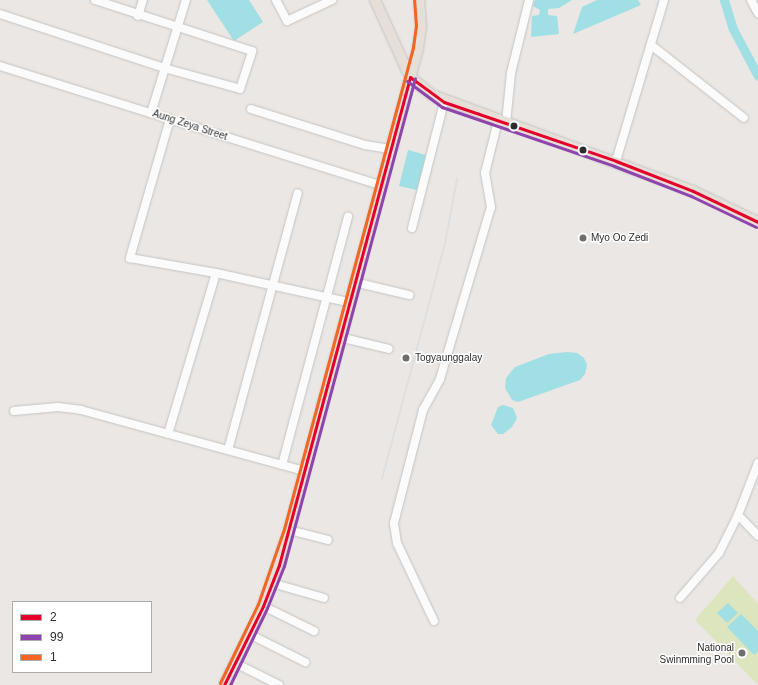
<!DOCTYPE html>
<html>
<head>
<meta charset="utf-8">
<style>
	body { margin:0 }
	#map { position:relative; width:758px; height:685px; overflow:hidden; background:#eae7e4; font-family:Helvetica,sans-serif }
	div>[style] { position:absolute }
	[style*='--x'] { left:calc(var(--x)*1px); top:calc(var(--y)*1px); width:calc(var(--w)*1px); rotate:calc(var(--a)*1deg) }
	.pitch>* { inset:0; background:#dde5bf }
	.water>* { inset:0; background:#a0dfe4 }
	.river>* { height:9px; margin:-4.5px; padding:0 4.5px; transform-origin:4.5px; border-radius:4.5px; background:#a0dfe4 }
	.roads { filter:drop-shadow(0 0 1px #c5c4c4) drop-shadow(0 0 1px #c5c4c4) }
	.minor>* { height:8px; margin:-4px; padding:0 4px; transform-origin:4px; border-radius:4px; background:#fcfbfb }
	.major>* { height:10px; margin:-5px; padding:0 5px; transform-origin:5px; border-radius:5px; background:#e6dfd7 }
	.rail>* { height:1.5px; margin:-0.75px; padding:0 0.75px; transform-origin:0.75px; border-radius:0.75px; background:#dfdfe0 }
	.bus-1>* { height:3px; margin:-1.5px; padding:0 1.5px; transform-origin:1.5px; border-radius:1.5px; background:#e4002b }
	.bus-2>* { height:3px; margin:-1.5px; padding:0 1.5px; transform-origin:1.5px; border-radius:1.5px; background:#8e44ad }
	.bus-3>* { height:3px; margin:-1.5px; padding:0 1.5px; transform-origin:1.5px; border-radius:1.5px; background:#f26522 }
	.dots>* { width:11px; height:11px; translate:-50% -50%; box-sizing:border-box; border:2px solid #fff; border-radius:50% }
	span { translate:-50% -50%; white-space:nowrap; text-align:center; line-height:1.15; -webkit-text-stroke:3px #fff; paint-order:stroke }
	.street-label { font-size:10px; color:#2d2d2d }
	.poi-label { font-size:10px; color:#2d2d2d }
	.left { translate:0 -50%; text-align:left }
	.right { translate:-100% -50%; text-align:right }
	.legend { position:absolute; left:12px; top:601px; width:140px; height:72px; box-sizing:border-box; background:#fff; border:1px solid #ababab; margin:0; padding:5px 7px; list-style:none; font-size:12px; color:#2d2d2d }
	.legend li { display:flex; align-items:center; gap:8px; height:20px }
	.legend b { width:20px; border:1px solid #ababab }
</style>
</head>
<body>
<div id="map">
	<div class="pitch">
		<div style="clip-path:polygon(733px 576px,758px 604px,758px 685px,695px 620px)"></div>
	</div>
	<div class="water">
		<div style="clip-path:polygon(207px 0,249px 0,263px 22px,234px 41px)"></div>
		<div style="clip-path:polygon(535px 0,572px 0,559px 8px,548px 9px,548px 15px,557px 16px,559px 34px,531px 37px,532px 16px,539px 15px,540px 10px,533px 6px)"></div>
		<div style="clip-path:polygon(597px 0,638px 0,641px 5px,573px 34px,582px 7px)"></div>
		<div style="clip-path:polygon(408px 150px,426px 155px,417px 190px,399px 186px)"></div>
		<div style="clip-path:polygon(567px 352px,577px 353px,584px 358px,587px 365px,585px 374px,580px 380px,518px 402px,512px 400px,505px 388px,506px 378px,515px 367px,549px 354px)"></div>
		<div style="clip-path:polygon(503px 405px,513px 408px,517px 418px,512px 427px,503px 434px,498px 434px,491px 425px,498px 407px)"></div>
		<div style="clip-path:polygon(728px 603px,738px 613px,727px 623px,717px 613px)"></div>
		<div style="clip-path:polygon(741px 614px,758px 631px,758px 651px,754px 655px,727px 627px)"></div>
	</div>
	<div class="river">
		<div style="--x:724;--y:0;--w:30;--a:73"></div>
		<div style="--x:733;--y:29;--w:53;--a:62"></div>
	</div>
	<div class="roads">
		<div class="minor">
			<div style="--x:276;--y:0;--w:24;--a:62"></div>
			<div style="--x:287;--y:21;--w:50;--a:-25"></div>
			<div style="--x:751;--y:0;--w:15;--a:62"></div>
			<div style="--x:0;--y:14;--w:173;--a:18.2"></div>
			<div style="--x:164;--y:68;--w:79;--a:15.4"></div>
			<div style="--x:240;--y:89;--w:40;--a:-72"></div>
			<div style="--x:252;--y:51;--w:165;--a:-162"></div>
			<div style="--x:138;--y:16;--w:17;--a:-73"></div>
			<div style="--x:651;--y:45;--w:118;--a:38.1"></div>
			<div style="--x:0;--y:66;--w:398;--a:17.4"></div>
			<div style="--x:251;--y:109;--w:120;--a:17.5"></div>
			<div style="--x:365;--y:145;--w:24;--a:9"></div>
			<div style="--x:151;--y:113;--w:118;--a:-72.8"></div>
			<div style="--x:170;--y:119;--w:145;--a:106.1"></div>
			<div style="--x:130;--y:258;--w:87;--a:9.9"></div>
			<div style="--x:216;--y:273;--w:135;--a:12.4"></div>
			<div style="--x:506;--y:123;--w:50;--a:-84.3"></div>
			<div style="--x:511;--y:73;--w:75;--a:-76.1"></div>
			<div style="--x:616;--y:161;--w:168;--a:-73.4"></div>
			<div style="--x:412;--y:228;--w:130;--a:-75.7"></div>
			<div style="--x:354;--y:282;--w:57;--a:13.3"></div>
			<div style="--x:339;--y:337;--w:51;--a:13.5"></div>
			<div style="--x:14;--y:411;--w:44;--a:-5.2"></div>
			<div style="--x:58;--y:407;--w:23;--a:7"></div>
			<div style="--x:81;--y:410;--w:231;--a:15.3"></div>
			<div style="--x:168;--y:434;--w:168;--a:-73.4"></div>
			<div style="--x:228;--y:450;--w:266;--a:-74.8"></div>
			<div style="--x:758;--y:463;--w:56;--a:111"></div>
			<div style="--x:738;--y:515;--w:29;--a:46"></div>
			<div style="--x:282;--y:465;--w:257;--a:-75.1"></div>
			<div style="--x:289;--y:530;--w:40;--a:14.4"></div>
			<div style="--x:272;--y:583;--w:54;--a:16.1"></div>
			<div style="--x:680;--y:598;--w:60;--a:-49.1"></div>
			<div style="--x:719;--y:553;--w:42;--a:-63.4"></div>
			<div style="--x:263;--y:606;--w:57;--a:26.1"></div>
			<div style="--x:434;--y:621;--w:86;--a:-115.4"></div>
			<div style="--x:397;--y:543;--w:20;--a:-99"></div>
			<div style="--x:394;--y:523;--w:117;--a:-75.6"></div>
			<div style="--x:423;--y:410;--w:35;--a:-61"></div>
			<div style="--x:440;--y:379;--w:179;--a:-73.5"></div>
			<div style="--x:491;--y:207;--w:35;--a:-100"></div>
			<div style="--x:485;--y:173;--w:54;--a:-76"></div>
			<div style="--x:249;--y:634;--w:63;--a:26.6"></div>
			<div style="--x:235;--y:663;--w:49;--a:26.6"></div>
		</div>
		<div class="major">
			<div style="--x:375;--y:0;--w:85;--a:65.6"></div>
			<div style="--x:410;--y:77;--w:28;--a:39"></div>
			<div style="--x:432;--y:95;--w:278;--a:20.2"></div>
			<div style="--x:693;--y:191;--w:72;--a:25.5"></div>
			<div style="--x:224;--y:685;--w:88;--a:-63.7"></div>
			<div style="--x:263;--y:606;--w:80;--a:-71.1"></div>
			<div style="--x:289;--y:530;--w:499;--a:-75"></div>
			<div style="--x:418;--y:48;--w:22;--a:-82"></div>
			<div style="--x:421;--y:26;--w:26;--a:-94"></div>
		</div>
	</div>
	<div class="rail">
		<div style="--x:382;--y:479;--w:243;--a:-75"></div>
		<div style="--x:445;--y:244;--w:66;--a:-79.5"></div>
	</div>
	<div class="bus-1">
		<div style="--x:410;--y:77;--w:42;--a:36.3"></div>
		<div style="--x:444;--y:102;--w:182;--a:18.9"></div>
		<div style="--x:616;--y:161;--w:83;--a:21.3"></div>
		<div style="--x:693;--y:191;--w:72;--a:25.5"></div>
		<div style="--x:224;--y:685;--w:88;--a:-63.7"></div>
		<div style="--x:263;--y:606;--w:44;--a:-68.7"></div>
		<div style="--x:279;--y:565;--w:505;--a:-74.97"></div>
	</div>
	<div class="bus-2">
		<div style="--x:407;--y:81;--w:44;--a:36.6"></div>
		<div style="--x:442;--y:107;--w:182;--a:18.9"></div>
		<div style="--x:614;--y:166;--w:83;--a:21.3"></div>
		<div style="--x:691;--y:196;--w:72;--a:25.5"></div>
		<div style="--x:230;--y:685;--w:85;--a:-64.3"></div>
		<div style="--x:267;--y:608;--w:45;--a:-68"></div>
		<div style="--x:284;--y:566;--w:505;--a:-74.97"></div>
	</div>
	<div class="bus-3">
		<div style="--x:220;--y:683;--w:88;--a:-64.3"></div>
		<div style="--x:258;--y:604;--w:79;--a:-70.9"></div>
		<div style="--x:284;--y:529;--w:499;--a:-75"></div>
		<div style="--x:413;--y:47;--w:21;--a:-82"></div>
		<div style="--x:416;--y:26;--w:26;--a:-94"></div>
	</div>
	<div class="dots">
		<div style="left:514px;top:126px;background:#2d2d2d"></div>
		<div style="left:583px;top:150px;background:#2d2d2d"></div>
		<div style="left:583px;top:238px;background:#6f6e6d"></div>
		<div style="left:406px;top:358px;background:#6f6e6d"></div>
		<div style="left:742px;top:653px;background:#6f6e6d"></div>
	</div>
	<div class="street-label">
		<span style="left:190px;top:125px;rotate:18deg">Aung Zeya Street</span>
	</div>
	<div class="poi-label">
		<span class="left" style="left:591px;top:238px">Myo Oo Zedi</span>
		<span class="left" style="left:415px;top:358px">Togyaunggalay</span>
		<span class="right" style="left:734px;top:653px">National<br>Swinmming Pool</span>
	</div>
	<ul class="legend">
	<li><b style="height:5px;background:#e4002b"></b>2</li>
	<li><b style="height:5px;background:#8e44ad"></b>99</li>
	<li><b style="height:5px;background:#f26522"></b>1</li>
	</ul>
</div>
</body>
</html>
